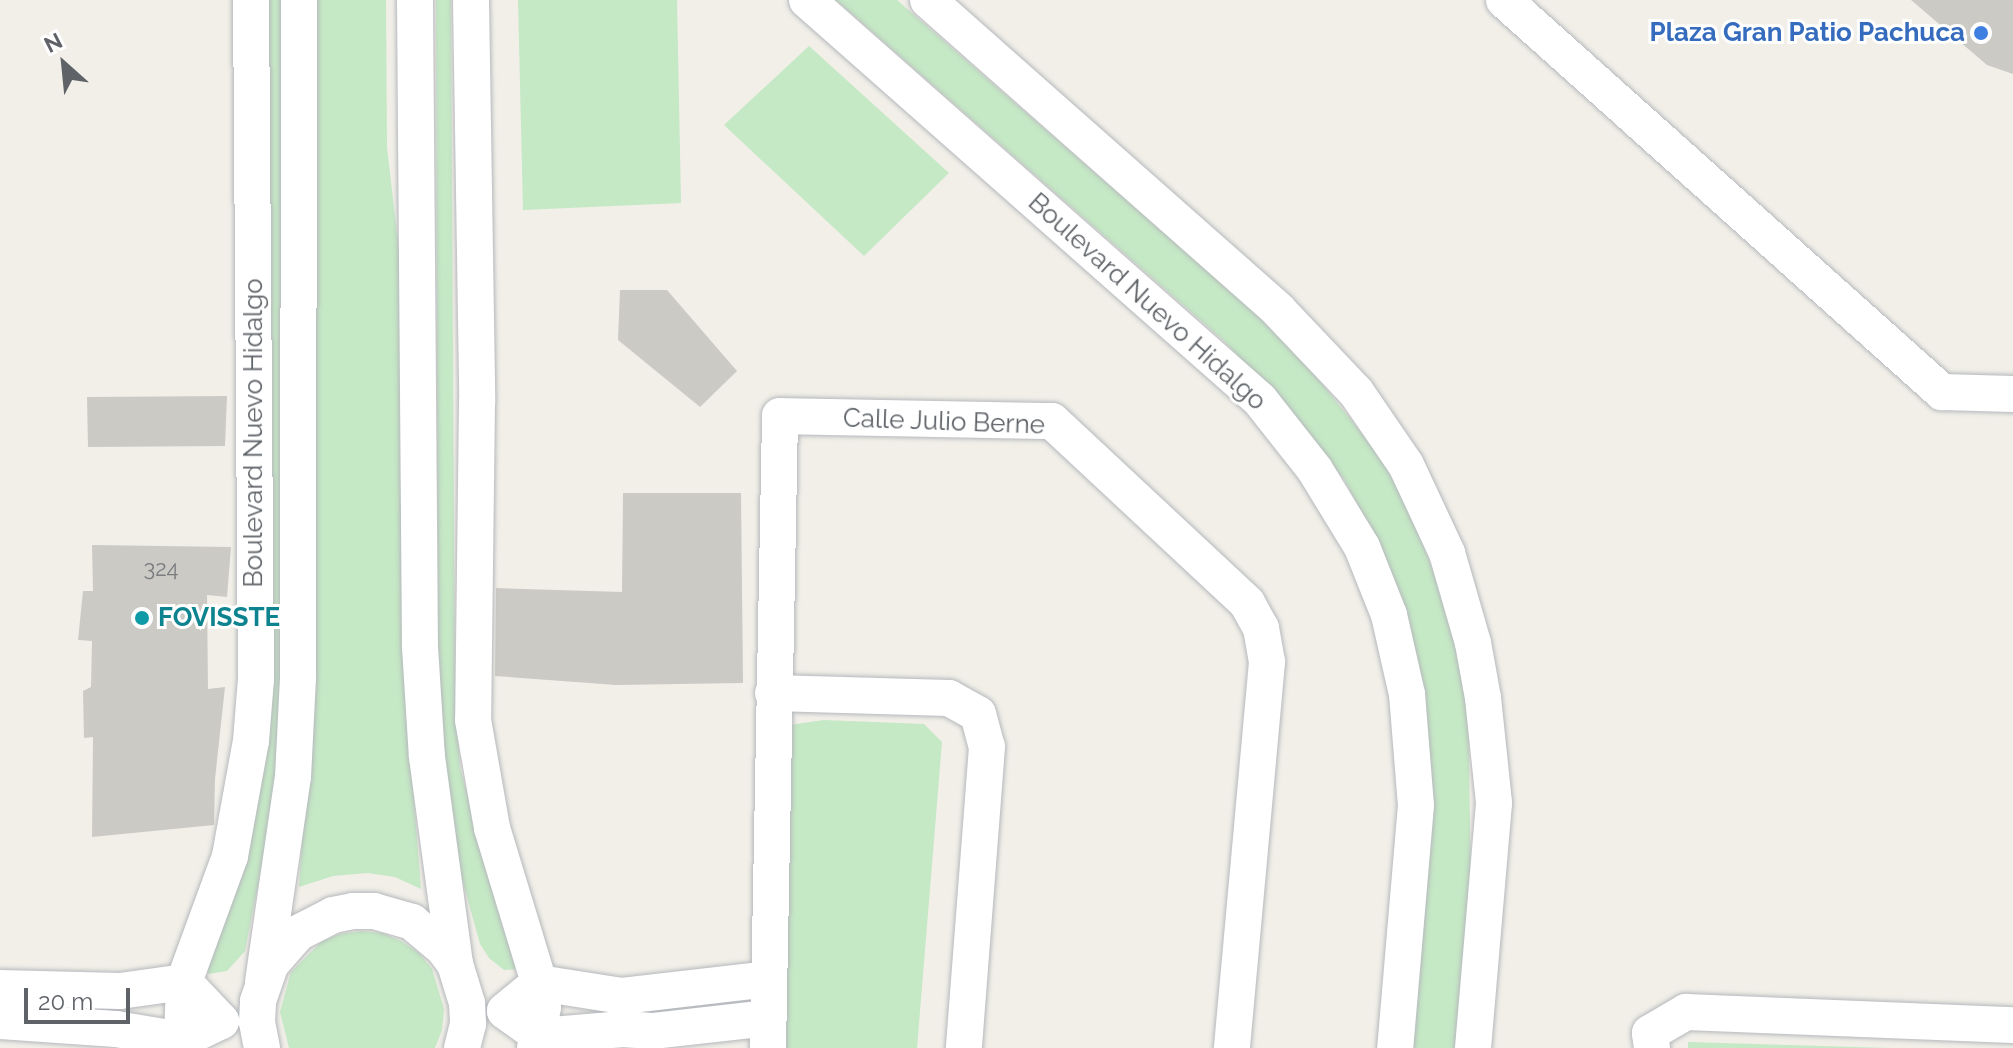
<!DOCTYPE html>
<html>
<head>
<meta charset="utf-8">
<style>
	body { margin:0 }
	#map { position:relative; width:2013px; height:1048px; overflow:hidden; background:#f1efe8; font-family:Raleway,sans-serif }
	div>[style] { position:absolute }
	[style*='--x'] { left:calc(var(--x)*1px); top:calc(var(--y)*1px); width:calc(var(--w)*1px); rotate:calc(var(--a)*1deg) }
	.green>* { inset:0; background:#c5e8c5 }
	.building>* { inset:0; background:#cccac5 }
	.roads { filter:drop-shadow(0 0 2px #b5b8bc) drop-shadow(0 0 2px #b5b8bc) }
	.minor>* { height:36px; margin:-18px; padding:0 18px; transform-origin:18px; border-radius:18px; background:#fff }
	.dots>* { width:22px; height:22px; translate:-50% -50%; box-sizing:border-box; border:4px solid #fff; border-radius:50% }
	span { translate:-50% -50%; white-space:nowrap; text-align:center; line-height:1.15; -webkit-text-stroke:6px #fff; paint-order:stroke }
	.number-label { font-size:22px; color:#7a7d7f }
	.number-label span { -webkit-text-stroke-width:0 }
	.shop-label { font-size:26px; color:#366cbe; font-weight:700 }
	.right { translate:-100% -50%; text-align:right }
	.street-label { font-size:26px; color:#5f6368 }
	.culture-label { font-size:26px; color:#0d838f; font-weight:700 }
	.left { translate:0 -50%; text-align:left }
	.north { position:absolute; left:24px; top:24px; width:80px; height:80px; -webkit-text-stroke:6px #fff; paint-order:stroke; rotate:333deg; font-size:22px; font-weight:700; line-height:32px; text-align:center; color:#5f6368 }
	.north::after { content:''; display:block; margin:auto; width:28px; height:36px; background:#5f6368; clip-path:polygon(50% 0,100% 100%,50% 72%,0 100%) }
	.scale { position:absolute; left:24px; top:988px; width:106px; height:36px; box-sizing:border-box; border:4px solid #5f6368; border-top:0; padding-left:10px; font-size:24px; line-height:28px; white-space:nowrap; color:#5f6368; -webkit-text-stroke:6px #fff; paint-order:stroke }
</style>
</head>
<body>
<div id="map">
	<div class="green">
		<div style="clip-path:polygon(265px 0,282px 0,283px 691px,279px 778px,245px 951px,227px 971px,208px 974px,205px 962px,238px 872px)"></div>
		<div style="clip-path:polygon(317px 0,386px 0,387px 147px,403px 286px,403px 661px,421px 889px,395px 877px,368px 873px,333px 876px,299px 887px,313px 676px)"></div>
		<div style="clip-path:polygon(436px 0,451px 0,455px 694px,460px 767px,483px 857px,518px 969px,504px 970px,489px 958px,480px 944px,458px 864px,444px 768px,438px 693px)"></div>
		<div style="clip-path:polygon(518px 0,677px 0,681px 203px,523px 210px)"></div>
		<div style="clip-path:polygon(836px 0,897px 0,1252px 310px,1318px 379px,1378px 453px,1413px 518px,1447px 608px,1468px 696px,1471px 890px,1457px 1048px,1413px 1048px,1426px 893px,1376px 539px,1344px 479px,1286px 407px,1224px 341px)"></div>
		<div style="clip-path:polygon(809px 46px,949px 173px,864px 256px,724px 125px)"></div>
		<div style="clip-path:polygon(824px 720px,924px 724px,942px 742px,917px 1048px,777px 1048px,775px 727px)"></div>
		<div style="clip-path:polygon(361px 931px,382px 933px,401px 941px,419px 953px,432px 969px,444px 1009px,442px 1030px,435px 1048px,289px 1048px,280px 1012px,291px 972px,321px 942px,340px 934px)"></div>
		<div style="clip-path:polygon(1688px 1042px,1890px 1048px,1688px 1048px)"></div>
	</div>
	<div class="building">
		<div style="clip-path:polygon(1911px 0,2013px 0,2013px 74px,1987px 65px)"></div>
		<div style="clip-path:polygon(620px 290px,667px 290px,737px 371px,700px 407px,618px 340px)"></div>
		<div style="clip-path:polygon(227px 396px,225px 446px,88px 447px,87px 397px)"></div>
		<div style="clip-path:polygon(623px 493px,741px 493px,743px 683px,616px 685px,495px 676px,496px 588px,622px 592px)"></div>
		<div style="clip-path:polygon(92px 545px,231px 547px,227px 597px,207px 595px,208px 689px,225px 687px,215px 779px,214px 825px,92px 837px,93px 737px,84px 738px,83px 691px,91px 687px,92px 641px,78px 640px,83px 591px,93px 591px)"></div>
	</div>
	<div class="roads">
		<div class="minor">
			<div style="--x:415;--y:0;--w:647;--a:89.56"></div>
			<div style="--x:420;--y:647;--w:110;--a:86.4"></div>
			<div style="--x:427;--y:757;--w:209;--a:82.3"></div>
			<div style="--x:471;--y:0;--w:402;--a:89.1"></div>
			<div style="--x:477;--y:402;--w:318;--a:90.7"></div>
			<div style="--x:473;--y:720;--w:110;--a:80"></div>
			<div style="--x:492;--y:828;--w:162;--a:73.1"></div>
			<div style="--x:539;--y:983;--w:24;--a:81"></div>
			<div style="--x:543;--y:1007;--w:42;--a:101"></div>
			<div style="--x:807;--y:0;--w:604;--a:41.44"></div>
			<div style="--x:1260;--y:400;--w:89;--a:51.8"></div>
			<div style="--x:1315;--y:470;--w:90;--a:58.6"></div>
			<div style="--x:1362;--y:547;--w:73;--a:68.3"></div>
			<div style="--x:1389;--y:615;--w:81;--a:77.2"></div>
			<div style="--x:1407;--y:694;--w:111;--a:85.4"></div>
			<div style="--x:1416;--y:805;--w:244;--a:94.9"></div>
			<div style="--x:928;--y:0;--w:469;--a:41.5"></div>
			<div style="--x:1279;--y:311;--w:112;--a:46.5"></div>
			<div style="--x:1356;--y:392;--w:88;--a:55.6"></div>
			<div style="--x:1406;--y:465;--w:97;--a:65"></div>
			<div style="--x:1447;--y:553;--w:94;--a:73.9"></div>
			<div style="--x:1473;--y:643;--w:56;--a:79.7"></div>
			<div style="--x:1483;--y:698;--w:106;--a:84"></div>
			<div style="--x:1494;--y:803;--w:246;--a:94.9"></div>
			<div style="--x:1504;--y:0;--w:588;--a:41.83"></div>
			<div style="--x:1942;--y:392;--w:71;--a:1.6"></div>
			<div style="--x:773;--y:693;--w:176;--a:1.6"></div>
			<div style="--x:949;--y:698;--w:33;--a:29"></div>
			<div style="--x:978;--y:714;--w:34;--a:75"></div>
			<div style="--x:987;--y:747;--w:302;--a:94.4"></div>
			<div style="--x:263;--y:982;--w:207;--a:-81.7"></div>
			<div style="--x:293;--y:777;--w:99;--a:-87.1"></div>
			<div style="--x:298;--y:678;--w:678;--a:-89.92"></div>
			<div style="--x:0;--y:988;--w:120;--a:1.4"></div>
			<div style="--x:120;--y:991;--w:65;--a:-8"></div>
			<div style="--x:184;--y:982;--w:54;--a:46.5"></div>
			<div style="--x:221;--y:1021;--w:43;--a:154"></div>
			<div style="--x:182;--y:1040;--w:67;--a:-170.5"></div>
			<div style="--x:116;--y:1029;--w:116;--a:-176.1"></div>
			<div style="--x:768;--y:1018;--w:117;--a:173.6"></div>
			<div style="--x:652;--y:1031;--w:29;--a:-176"></div>
			<div style="--x:623;--y:1029;--w:83;--a:175.2"></div>
			<div style="--x:540;--y:1036;--w:43;--a:-144.5"></div>
			<div style="--x:505;--y:1011;--w:44;--a:-39.5"></div>
			<div style="--x:539;--y:983;--w:84;--a:8.9"></div>
			<div style="--x:622;--y:996;--w:147;--a:-6.6"></div>
			<div style="--x:185;--y:1048;--w:9;--a:-111"></div>
			<div style="--x:182;--y:1040;--w:58;--a:-88"></div>
			<div style="--x:184;--y:982;--w:134;--a:-69.9"></div>
			<div style="--x:230;--y:856;--w:117;--a:-79.7"></div>
			<div style="--x:251;--y:741;--w:62;--a:-85.4"></div>
			<div style="--x:256;--y:679;--w:679;--a:-90.42"></div>
			<div style="--x:262;--y:1048;--w:26;--a:-101"></div>
			<div style="--x:257;--y:1022;--w:21;--a:-87"></div>
			<div style="--x:258;--y:1001;--w:39;--a:-71"></div>
			<div style="--x:271;--y:964;--w:41;--a:-48.9"></div>
			<div style="--x:298;--y:933;--w:39;--a:-27"></div>
			<div style="--x:333;--y:915;--w:20;--a:-11"></div>
			<div style="--x:353;--y:911;--w:21;--a:0"></div>
			<div style="--x:374;--y:911;--w:40;--a:16"></div>
			<div style="--x:412;--y:922;--w:40;--a:40"></div>
			<div style="--x:443;--y:948;--w:20;--a:53"></div>
			<div style="--x:455;--y:964;--w:41;--a:72.9"></div>
			<div style="--x:467;--y:1003;--w:21;--a:87"></div>
			<div style="--x:468;--y:1024;--w:25;--a:104"></div>
			<div style="--x:768;--y:1048;--w:632;--a:-88.91"></div>
			<div style="--x:780;--y:416;--w:272;--a:1.1"></div>
			<div style="--x:1052;--y:421;--w:267;--a:43"></div>
			<div style="--x:1247;--y:603;--w:29;--a:61"></div>
			<div style="--x:1261;--y:628;--w:35;--a:80"></div>
			<div style="--x:1267;--y:662;--w:388;--a:95.2"></div>
			<div style="--x:1652;--y:1048;--w:15;--a:-98"></div>
			<div style="--x:1650;--y:1033;--w:42;--a:-30.3"></div>
			<div style="--x:1686;--y:1012;--w:327;--a:2.3"></div>
		</div>
	</div>
	<div class="dots">
		<div style="left:1981px;top:33px;background:#3f7fe0"></div>
		<div style="left:142px;top:618px;background:#0f9aa8"></div>
	</div>
	<div class="number-label">
		<span style="left:161px;top:569px">324</span>
	</div>
	<div class="shop-label">
		<span class="right" style="left:1965px;top:33px">Plaza Gran Patio Pachuca</span>
	</div>
	<div class="street-label">
		<span style="left:1147px;top:302px;rotate:42deg">Boulevard Nuevo Hidalgo</span>
		<span style="left:944px;top:422px;rotate:2deg">Calle Julio Berne</span>
		<span style="left:254px;top:433px;rotate:-90deg">Boulevard Nuevo Hidalgo</span>
	</div>
	<div class="culture-label">
		<span class="left" style="left:158px;top:618px">FOVISSTE</span>
	</div>
	<div class="north">N</div>
	<div class="scale">20 m</div>
</div>
</body>
</html>
